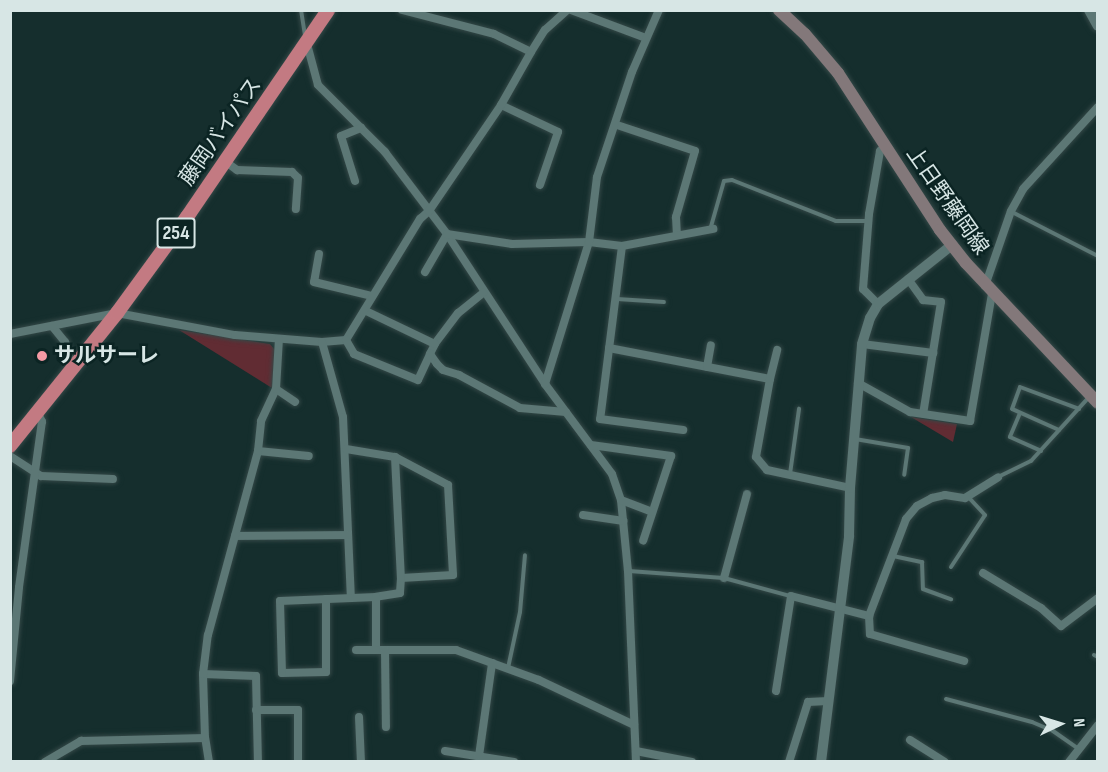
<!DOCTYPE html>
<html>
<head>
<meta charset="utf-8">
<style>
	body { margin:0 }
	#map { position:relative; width:1108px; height:772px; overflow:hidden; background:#152e2d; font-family:"Sofia Sans Condensed","Noto Sans JP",sans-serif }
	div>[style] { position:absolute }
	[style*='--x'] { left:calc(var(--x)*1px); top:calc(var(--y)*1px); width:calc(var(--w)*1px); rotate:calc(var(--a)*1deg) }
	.green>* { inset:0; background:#612c33 }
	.roads { filter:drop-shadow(0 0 2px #344847) drop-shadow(0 0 2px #344847) }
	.service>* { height:4px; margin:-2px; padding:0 2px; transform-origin:2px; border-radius:2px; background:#5c7775 }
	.minor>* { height:8px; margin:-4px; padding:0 4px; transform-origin:4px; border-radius:4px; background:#5c7775 }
	.tertiary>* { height:10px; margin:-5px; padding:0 5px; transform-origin:5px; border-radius:5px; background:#5c7775 }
	.secondary>* { height:12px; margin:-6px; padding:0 6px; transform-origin:6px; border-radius:6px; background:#83787a }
	.trunk>* { height:14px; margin:-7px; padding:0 7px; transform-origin:7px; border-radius:7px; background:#c37a82 }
	.dots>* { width:16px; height:16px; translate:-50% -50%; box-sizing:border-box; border:3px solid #0b2423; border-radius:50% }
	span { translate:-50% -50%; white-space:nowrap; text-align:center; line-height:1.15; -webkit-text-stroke:5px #0b2423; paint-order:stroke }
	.shield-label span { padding:2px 4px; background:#0b2423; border:2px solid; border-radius:4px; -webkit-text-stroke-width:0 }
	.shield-label { font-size:20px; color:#d7e6e5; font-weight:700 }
	.street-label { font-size:21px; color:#d7e6e5 }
	.poi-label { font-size:21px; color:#d7e6e5; font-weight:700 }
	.left { translate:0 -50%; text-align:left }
	.frame { position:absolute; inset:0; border:12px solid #d7e6e5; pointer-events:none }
	.north { position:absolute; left:1030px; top:694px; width:60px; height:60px; -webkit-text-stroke:4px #0b2423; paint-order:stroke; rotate:86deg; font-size:16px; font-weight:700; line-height:24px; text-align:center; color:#d7e6e5 }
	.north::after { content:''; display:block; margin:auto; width:21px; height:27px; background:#d7e6e5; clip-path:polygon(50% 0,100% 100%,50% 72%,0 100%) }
</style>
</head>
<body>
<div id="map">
	<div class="green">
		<div style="clip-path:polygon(179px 330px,270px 344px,275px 350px,272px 388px)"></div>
		<div style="clip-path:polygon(911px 417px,957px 424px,953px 442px)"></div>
	</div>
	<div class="roads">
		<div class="service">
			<div style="--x:301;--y:10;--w:25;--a:81"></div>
			<div style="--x:1012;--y:212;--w:97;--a:27.1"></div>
			<div style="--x:710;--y:230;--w:51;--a:-74.1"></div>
			<div style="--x:724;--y:181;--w:8;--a:-7"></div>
			<div style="--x:732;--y:180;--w:112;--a:21.5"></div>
			<div style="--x:836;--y:221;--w:32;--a:0"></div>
			<div style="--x:617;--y:299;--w:47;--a:3.7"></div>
			<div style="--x:1020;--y:413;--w:26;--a:113"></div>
			<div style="--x:1010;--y:437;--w:34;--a:24"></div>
			<div style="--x:1059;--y:430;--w:51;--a:-155.9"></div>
			<div style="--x:1012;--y:409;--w:23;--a:-70"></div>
			<div style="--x:1020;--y:387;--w:63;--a:20.4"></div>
			<div style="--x:855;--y:439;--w:54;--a:9.6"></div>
			<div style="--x:908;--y:448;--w:27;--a:98"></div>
			<div style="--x:790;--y:474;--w:66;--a:-82.1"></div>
			<div style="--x:998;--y:477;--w:37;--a:-26"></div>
			<div style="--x:1031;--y:461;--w:88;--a:-47.8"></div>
			<div style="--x:893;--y:556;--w:30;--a:12"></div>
			<div style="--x:922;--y:562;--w:27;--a:88"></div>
			<div style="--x:923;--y:589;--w:30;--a:20"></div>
			<div style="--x:951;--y:567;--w:62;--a:-56.8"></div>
			<div style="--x:985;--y:515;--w:25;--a:-133"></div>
			<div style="--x:629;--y:571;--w:95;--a:4.2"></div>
			<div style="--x:724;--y:578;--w:68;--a:15.3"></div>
			<div style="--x:1094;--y:655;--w:4;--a:27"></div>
			<div style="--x:508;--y:668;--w:57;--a:-77.9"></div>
			<div style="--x:520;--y:612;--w:57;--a:-85"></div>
			<div style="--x:946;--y:699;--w:89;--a:15"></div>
			<div style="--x:1032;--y:722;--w:23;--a:23"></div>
			<div style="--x:1053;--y:731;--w:29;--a:35"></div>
		</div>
		<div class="minor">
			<div style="--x:402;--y:10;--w:95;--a:14.6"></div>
			<div style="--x:494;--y:34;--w:41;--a:25.9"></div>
			<div style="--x:571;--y:10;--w:80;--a:20.5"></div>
			<div style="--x:307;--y:44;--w:42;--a:75"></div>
			<div style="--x:318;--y:85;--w:95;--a:45"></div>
			<div style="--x:385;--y:152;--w:103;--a:52.9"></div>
			<div style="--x:447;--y:234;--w:179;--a:56.8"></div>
			<div style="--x:545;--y:384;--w:112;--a:53.3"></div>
			<div style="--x:612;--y:474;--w:28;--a:71"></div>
			<div style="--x:621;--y:500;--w:71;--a:84.4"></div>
			<div style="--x:628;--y:571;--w:191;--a:87.6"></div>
			<div style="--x:501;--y:105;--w:63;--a:25.3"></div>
			<div style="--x:558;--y:132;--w:56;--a:108.8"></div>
			<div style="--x:617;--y:125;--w:82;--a:18.4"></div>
			<div style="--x:695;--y:151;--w:69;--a:106.1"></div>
			<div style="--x:676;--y:217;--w:17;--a:87"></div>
			<div style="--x:226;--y:162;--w:14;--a:36"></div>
			<div style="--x:237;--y:170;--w:55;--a:2.1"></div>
			<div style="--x:292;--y:172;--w:8;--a:45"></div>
			<div style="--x:298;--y:178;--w:31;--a:94"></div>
			<div style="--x:355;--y:181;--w:47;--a:-107.3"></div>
			<div style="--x:341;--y:136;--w:22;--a:-22"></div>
			<div style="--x:622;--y:246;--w:174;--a:97.2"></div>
			<div style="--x:600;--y:419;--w:84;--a:7.5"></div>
			<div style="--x:319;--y:254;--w:28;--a:100"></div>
			<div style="--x:314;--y:282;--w:60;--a:13.6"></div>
			<div style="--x:425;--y:272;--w:44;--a:-59.9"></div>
			<div style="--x:447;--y:234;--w:66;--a:8.7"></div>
			<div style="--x:512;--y:244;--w:77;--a:-1.5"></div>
			<div style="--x:589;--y:242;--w:33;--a:7"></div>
			<div style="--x:622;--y:246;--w:93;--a:-10.6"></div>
			<div style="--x:908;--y:279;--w:26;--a:54"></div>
			<div style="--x:923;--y:300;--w:18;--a:6"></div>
			<div style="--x:941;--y:302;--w:113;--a:99.1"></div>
			<div style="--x:985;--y:286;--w:79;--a:-70.9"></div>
			<div style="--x:1011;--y:211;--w:25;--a:-61"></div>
			<div style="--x:1023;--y:189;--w:111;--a:-47.6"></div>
			<div style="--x:483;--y:293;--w:32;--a:141"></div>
			<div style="--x:458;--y:313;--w:39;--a:127"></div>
			<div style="--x:435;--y:344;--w:11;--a:117"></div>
			<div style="--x:430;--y:354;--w:12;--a:55"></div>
			<div style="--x:437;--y:364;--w:8;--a:45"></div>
			<div style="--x:443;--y:370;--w:17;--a:17"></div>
			<div style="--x:459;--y:375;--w:69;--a:28.4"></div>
			<div style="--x:520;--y:408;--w:46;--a:5"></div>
			<div style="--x:878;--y:304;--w:21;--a:-135"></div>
			<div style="--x:863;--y:289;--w:75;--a:-85.4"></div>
			<div style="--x:869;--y:214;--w:64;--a:-80.1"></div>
			<div style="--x:880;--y:151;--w:7;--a:-45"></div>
			<div style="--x:366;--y:311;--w:76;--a:25.6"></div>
			<div style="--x:52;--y:326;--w:21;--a:51"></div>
			<div style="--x:65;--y:342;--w:28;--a:77"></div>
			<div style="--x:10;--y:334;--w:109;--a:-11.1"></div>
			<div style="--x:117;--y:313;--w:120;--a:10.6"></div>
			<div style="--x:235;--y:335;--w:87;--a:4.6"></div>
			<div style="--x:322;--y:342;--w:24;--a:-5"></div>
			<div style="--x:346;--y:340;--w:142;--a:-58.6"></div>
			<div style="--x:420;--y:219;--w:12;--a:-42"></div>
			<div style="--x:429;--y:211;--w:128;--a:-55.8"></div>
			<div style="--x:501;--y:105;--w:61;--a:-60.5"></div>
			<div style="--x:531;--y:52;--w:26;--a:-58"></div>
			<div style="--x:545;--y:30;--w:30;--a:-42"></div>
			<div style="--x:346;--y:340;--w:16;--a:60"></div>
			<div style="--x:354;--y:354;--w:69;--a:22.1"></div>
			<div style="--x:418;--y:380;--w:29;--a:-65"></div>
			<div style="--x:322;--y:342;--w:78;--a:74.4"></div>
			<div style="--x:343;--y:417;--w:181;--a:87.5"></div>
			<div style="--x:862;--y:344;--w:72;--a:7.2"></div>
			<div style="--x:609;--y:348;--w:164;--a:10.9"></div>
			<div style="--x:770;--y:379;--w:79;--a:100.2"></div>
			<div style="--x:756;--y:457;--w:17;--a:50"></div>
			<div style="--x:767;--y:470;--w:85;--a:12.2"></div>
			<div style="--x:707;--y:367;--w:22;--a:-80"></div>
			<div style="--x:770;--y:379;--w:30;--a:-76"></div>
			<div style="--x:858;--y:383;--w:60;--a:29.1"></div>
			<div style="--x:910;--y:412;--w:61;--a:8.5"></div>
			<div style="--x:970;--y:421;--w:130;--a:-80.2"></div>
			<div style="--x:545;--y:384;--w:149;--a:-72.8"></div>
			<div style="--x:589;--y:242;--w:65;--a:-83"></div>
			<div style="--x:597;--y:177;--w:111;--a:-71.6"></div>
			<div style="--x:632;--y:72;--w:68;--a:-66.5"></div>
			<div style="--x:276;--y:389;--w:23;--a:34"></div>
			<div style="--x:591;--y:445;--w:81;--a:7.8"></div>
			<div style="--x:671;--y:456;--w:89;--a:108.2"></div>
			<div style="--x:346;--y:449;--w:50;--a:9.3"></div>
			<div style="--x:395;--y:457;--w:60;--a:27.8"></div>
			<div style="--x:448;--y:485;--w:90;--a:86.8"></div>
			<div style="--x:453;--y:575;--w:52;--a:176.7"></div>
			<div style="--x:401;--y:578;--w:15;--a:94"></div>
			<div style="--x:400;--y:593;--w:24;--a:171"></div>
			<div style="--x:258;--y:451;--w:51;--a:5.6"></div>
			<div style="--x:10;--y:456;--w:37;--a:33"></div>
			<div style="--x:41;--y:476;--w:72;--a:2.4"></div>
			<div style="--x:395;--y:457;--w:121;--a:87.2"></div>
			<div style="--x:621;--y:500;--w:33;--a:21"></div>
			<div style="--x:583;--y:515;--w:41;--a:8.3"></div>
			<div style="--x:235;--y:536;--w:113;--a:-0.5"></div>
			<div style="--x:983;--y:573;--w:68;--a:31.1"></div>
			<div style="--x:1041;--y:608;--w:27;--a:42"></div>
			<div style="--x:1061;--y:626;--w:46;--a:-37.1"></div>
			<div style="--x:724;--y:578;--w:87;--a:-74.7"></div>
			<div style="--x:326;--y:599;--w:73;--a:90"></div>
			<div style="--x:326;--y:672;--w:44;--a:178.7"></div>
			<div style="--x:282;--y:673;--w:72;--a:-91.6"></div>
			<div style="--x:280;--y:601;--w:96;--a:-2.4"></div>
			<div style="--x:376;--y:597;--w:53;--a:90"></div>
			<div style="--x:376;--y:650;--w:80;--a:0"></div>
			<div style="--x:456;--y:650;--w:88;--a:19.9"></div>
			<div style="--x:539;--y:680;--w:105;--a:25.3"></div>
			<div style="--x:869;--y:616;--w:18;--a:87"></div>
			<div style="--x:870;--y:634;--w:98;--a:16"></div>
			<div style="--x:356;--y:650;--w:20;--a:0"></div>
			<div style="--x:385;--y:650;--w:77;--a:89.3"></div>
			<div style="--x:203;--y:674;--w:53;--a:2.2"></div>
			<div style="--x:256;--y:676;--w:86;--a:88.7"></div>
			<div style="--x:10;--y:681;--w:94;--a:-84.5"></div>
			<div style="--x:19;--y:587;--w:167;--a:-82.1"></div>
			<div style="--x:42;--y:422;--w:12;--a:-114"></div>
			<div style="--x:776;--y:691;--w:96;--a:-81"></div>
			<div style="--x:791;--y:596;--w:81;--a:14.4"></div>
			<div style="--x:869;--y:616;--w:104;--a:-69.1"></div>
			<div style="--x:906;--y:519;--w:17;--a:-50"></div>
			<div style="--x:917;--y:506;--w:17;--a:-28"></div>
			<div style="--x:932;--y:498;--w:13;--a:-13"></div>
			<div style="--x:945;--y:495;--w:20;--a:9"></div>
			<div style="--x:965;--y:498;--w:39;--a:-32"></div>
			<div style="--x:256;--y:710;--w:42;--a:0"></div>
			<div style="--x:298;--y:710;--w:52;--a:90"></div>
			<div style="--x:359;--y:717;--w:45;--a:87.5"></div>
			<div style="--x:910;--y:740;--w:41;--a:32.2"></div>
			<div style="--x:445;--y:751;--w:70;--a:9.1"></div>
			<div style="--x:636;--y:751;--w:57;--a:11.1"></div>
			<div style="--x:479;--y:756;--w:94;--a:-82"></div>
			<div style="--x:45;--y:762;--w:42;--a:-30.3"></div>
			<div style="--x:81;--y:741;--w:124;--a:-1.4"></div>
			<div style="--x:209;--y:762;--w:24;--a:-99"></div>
			<div style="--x:205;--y:738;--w:64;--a:-91.8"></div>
			<div style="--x:203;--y:674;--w:39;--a:-83"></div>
			<div style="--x:208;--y:635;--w:191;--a:-74.8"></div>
			<div style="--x:258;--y:451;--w:30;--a:-84"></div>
			<div style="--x:261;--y:421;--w:35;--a:-65"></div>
			<div style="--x:276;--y:389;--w:50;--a:-86.6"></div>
			<div style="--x:789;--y:762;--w:63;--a:-72.4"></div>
			<div style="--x:808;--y:702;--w:20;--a:-3"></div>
			<div style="--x:1069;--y:762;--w:47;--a:-51.9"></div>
		</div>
		<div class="tertiary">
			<div style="--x:1089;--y:10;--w:18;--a:61"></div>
			<div style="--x:821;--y:762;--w:228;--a:-82.9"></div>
			<div style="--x:849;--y:536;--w:48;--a:-88.8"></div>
			<div style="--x:850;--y:488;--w:144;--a:-85.2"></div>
			<div style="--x:862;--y:344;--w:27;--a:-73"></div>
			<div style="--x:870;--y:318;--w:16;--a:-60"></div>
			<div style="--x:878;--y:304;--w:95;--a:-38.6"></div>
		</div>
		<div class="secondary">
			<div style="--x:779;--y:10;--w:35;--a:43"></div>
			<div style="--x:805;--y:34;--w:51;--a:49.8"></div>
			<div style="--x:838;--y:73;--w:187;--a:57"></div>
			<div style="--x:940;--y:230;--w:42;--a:51.8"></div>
			<div style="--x:966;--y:263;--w:192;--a:46.7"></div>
		</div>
		<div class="trunk">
			<div style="--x:10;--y:446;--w:171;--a:-51.2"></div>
			<div style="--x:117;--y:313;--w:119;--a:-53.9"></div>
			<div style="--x:187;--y:217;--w:250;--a:-55.7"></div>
		</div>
	</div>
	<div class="dots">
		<div style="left:42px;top:356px;background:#f49aa4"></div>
	</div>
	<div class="shield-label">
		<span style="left:176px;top:233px">254</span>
	</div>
	<div class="street-label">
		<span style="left:221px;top:132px;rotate:-55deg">藤岡バイパス</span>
		<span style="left:947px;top:201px;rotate:55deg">上日野藤岡線</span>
	</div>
	<div class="poi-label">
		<span class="left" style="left:54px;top:356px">サルサーレ</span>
	</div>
	<div class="frame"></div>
	<div class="north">N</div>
</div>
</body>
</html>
